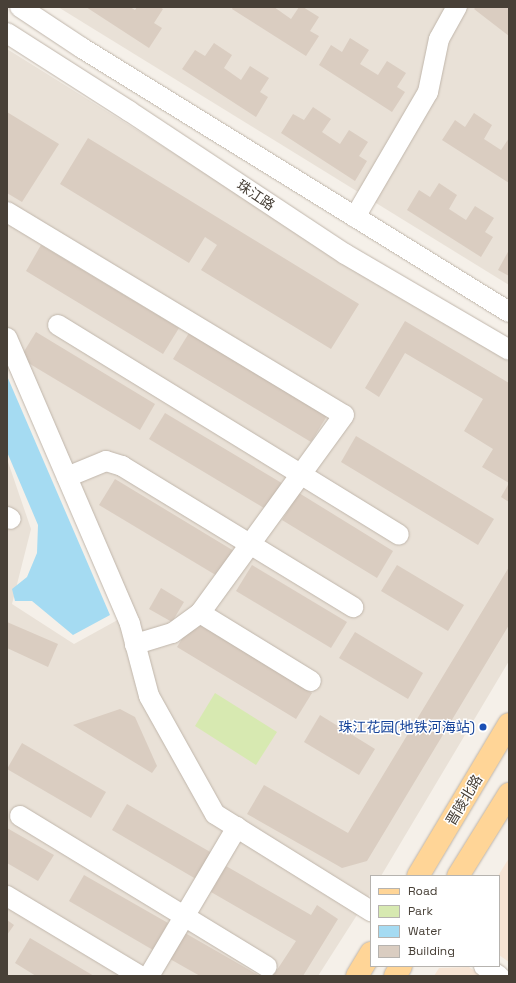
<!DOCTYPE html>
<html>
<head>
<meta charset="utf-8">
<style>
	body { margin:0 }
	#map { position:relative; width:516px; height:983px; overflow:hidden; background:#f5f0e9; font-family:"Space Grotesk","Noto Sans SC",sans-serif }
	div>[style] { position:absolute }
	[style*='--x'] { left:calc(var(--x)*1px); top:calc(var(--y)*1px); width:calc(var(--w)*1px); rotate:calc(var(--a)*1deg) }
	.residential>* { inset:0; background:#e9e1d7 }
	.commercial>* { inset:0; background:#f6e4d4 }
	.green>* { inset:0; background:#d7e9b1 }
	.water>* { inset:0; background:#a5dbf2 }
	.building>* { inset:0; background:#dacdc1 }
	.roads { filter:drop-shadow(0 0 1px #c0b6ab) drop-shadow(0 0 1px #c0b6ab) }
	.minor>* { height:20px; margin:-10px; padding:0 10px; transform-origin:10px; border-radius:10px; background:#fff }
	.major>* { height:22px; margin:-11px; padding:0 11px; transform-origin:11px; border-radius:11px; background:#ffd597 }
	.dots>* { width:11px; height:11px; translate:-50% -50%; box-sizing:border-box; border:2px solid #fff; border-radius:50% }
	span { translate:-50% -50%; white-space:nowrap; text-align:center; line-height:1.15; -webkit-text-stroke:3px #fff; paint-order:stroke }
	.street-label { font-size:14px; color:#484037 }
	.transit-label { font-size:14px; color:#164399 }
	.right { translate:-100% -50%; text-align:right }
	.frame { position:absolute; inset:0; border:8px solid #484037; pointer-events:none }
	.legend { position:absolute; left:370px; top:875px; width:130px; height:92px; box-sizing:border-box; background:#fff; border:1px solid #b6b3af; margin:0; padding:5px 7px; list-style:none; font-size:12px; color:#484037 }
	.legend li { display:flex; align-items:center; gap:8px; height:20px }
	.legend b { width:20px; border:1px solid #b6b3af }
</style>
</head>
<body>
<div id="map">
	<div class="residential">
		<div style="clip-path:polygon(58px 7px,509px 7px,509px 285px)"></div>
		<div style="clip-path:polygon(7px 49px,509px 362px,509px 661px,381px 876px,371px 876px,371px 893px,318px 976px,7px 976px,7px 459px,31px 529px,12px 604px,74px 644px,123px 617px,7px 365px)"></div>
	</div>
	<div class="commercial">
		<div style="clip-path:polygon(509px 858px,509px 962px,499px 955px,498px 876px)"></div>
		<div style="clip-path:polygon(469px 967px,482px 976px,434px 976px,439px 968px)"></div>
	</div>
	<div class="green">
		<div style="clip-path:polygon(215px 693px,277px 732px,256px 765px,195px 726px)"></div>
	</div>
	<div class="water">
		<div style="clip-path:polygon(7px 376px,110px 615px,73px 635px,32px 601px,15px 601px,12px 589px,27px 577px,37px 553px,38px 525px,7px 452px)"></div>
	</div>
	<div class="building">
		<div style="clip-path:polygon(86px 7px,130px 7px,135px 10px,137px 7px,160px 7px,163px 9px,154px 23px,162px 28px,149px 48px)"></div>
		<div style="clip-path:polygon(233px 7px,274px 7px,291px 19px,299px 7px,303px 7px,319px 17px,310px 31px,319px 36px,306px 56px,232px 9px)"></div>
		<div style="clip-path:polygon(476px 7px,509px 7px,509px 36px,474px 9px)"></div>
		<div style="clip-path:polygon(350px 38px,369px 50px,360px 64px,378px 75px,387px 61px,406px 73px,397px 87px,405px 92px,392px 112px,319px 65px,331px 45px,342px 52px)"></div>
		<div style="clip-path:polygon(214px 43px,232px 55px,224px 68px,241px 80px,250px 66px,269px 78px,260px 92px,268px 97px,256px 117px,182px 69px,195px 50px,205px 56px)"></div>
		<div style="clip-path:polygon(313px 107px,331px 119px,322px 132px,340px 144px,349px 130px,368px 142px,359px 156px,367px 161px,355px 181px,281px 133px,293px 114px,304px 120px)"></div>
		<div style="clip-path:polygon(7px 112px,59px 144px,22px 202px,7px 193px)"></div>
		<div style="clip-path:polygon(474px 113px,492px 125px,484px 139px,501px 150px,509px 138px,509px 183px,442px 140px,455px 120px,465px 127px)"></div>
		<div style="clip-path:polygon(88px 138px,359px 304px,331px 349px,201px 270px,217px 245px,205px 237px,189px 263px,60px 184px)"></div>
		<div style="clip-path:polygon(439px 183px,457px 195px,449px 209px,466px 220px,475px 206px,494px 218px,485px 232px,493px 237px,481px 257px,407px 210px,419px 190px,430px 197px)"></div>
		<div style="clip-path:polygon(41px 245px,179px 328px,163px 354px,26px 271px)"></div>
		<div style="clip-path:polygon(509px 250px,509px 276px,498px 270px)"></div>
		<div style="clip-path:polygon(405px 321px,509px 383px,509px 483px,482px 467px,493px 449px,464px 431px,483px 399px,405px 353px,379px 397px,365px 388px)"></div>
		<div style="clip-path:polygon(36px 332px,155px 404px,140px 430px,20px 358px)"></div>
		<div style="clip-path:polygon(189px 333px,327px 416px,311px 442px,173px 359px)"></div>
		<div style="clip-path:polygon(165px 413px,285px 485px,269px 511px,149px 439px)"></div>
		<div style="clip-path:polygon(356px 436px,494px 519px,478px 545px,341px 462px)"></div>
		<div style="clip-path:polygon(115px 479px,234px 551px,219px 577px,99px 505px)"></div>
		<div style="clip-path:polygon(509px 483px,509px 502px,501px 497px)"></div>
		<div style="clip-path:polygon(299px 493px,393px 551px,377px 578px,282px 520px)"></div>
		<div style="clip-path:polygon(252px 565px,347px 622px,331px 648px,236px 591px)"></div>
		<div style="clip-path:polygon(397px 565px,464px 605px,448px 631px,381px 591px)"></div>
		<div style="clip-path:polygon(509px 567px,509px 625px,367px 861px,342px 868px,247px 814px,264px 785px,348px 833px)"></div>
		<div style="clip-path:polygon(161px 588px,184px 602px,172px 622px,149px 609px)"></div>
		<div style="clip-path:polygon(193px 621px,312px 693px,296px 719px,177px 647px)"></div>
		<div style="clip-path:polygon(7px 622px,58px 644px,48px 667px,7px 648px)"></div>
		<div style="clip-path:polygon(355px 632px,423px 673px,408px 699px,339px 658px)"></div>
		<div style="clip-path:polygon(120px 709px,135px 717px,157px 766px,152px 773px,73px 725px)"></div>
		<div style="clip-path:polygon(320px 715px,375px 749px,359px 775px,304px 742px)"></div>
		<div style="clip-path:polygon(22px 743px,106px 792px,91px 818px,7px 769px)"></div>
		<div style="clip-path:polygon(127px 804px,212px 853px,196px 879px,112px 830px)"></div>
		<div style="clip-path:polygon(7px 828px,54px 855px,38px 881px,7px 863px)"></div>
		<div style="clip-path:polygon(226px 866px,311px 915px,317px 905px,338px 919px,303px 976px,273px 976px,296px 941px,211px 892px)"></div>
		<div style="clip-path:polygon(84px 875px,168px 923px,153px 950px,69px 901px)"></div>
		<div style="clip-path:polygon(7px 920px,14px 925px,7px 935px)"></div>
		<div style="clip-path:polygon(185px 933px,260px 976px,200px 976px,170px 959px)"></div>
		<div style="clip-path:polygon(30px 938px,94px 976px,36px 976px,15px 963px)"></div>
	</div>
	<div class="roads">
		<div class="minor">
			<div style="--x:20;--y:7;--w:74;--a:33.5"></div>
			<div style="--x:82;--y:48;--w:502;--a:31.73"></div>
			<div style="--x:7;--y:33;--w:145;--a:32.6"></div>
			<div style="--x:129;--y:111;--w:259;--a:33.5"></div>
			<div style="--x:345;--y:254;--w:190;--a:30.3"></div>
			<div style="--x:7;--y:212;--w:393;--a:31.1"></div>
			<div style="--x:344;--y:415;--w:245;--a:126"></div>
			<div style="--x:200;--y:613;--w:34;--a:144"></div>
			<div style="--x:172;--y:633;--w:39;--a:163"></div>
			<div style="--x:355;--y:217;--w:145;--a:-59.7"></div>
			<div style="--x:428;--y:92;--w:54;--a:-78.3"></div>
			<div style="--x:439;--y:39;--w:37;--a:-61"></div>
			<div style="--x:58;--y:325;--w:400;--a:31.6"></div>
			<div style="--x:7;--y:338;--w:311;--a:66.7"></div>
			<div style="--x:130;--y:624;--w:74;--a:75.2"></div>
			<div style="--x:149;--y:696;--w:135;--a:60.8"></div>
			<div style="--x:215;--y:814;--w:184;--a:31.9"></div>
			<div style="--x:67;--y:477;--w:42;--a:-22.3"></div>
			<div style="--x:106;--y:461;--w:17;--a:17"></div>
			<div style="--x:122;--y:466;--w:271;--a:31.4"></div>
			<div style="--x:7;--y:517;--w:4;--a:27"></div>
			<div style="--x:200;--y:613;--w:130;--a:31.5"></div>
			<div style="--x:20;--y:816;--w:289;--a:31.4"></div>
			<div style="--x:7;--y:896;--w:155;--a:31"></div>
			<div style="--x:484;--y:966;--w:18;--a:34"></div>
			<div style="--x:149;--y:976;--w:173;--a:-59.4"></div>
		</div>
		<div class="major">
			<div style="--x:418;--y:876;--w:177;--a:-59.1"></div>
			<div style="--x:458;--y:876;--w:97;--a:-58.1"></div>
			<div style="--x:357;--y:976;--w:27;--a:-59"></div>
			<div style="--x:395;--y:976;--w:12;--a:-59"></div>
		</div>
	</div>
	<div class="dots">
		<div style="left:483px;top:727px;background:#1a4fb4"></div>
	</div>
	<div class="street-label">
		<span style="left:256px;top:195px;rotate:34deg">珠江路</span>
		<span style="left:464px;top:800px;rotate:-59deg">晋陵北路</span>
	</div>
	<div class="transit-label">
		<span class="right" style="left:475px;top:727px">珠江花园(地铁河海站)</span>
	</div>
	<div class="frame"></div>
	<ul class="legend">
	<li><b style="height:5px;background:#ffd597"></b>Road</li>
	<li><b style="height:11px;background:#d7e9b1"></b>Park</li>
	<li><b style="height:11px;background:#a5dbf2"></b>Water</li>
	<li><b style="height:11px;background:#dacdc1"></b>Building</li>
	</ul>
</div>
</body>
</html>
